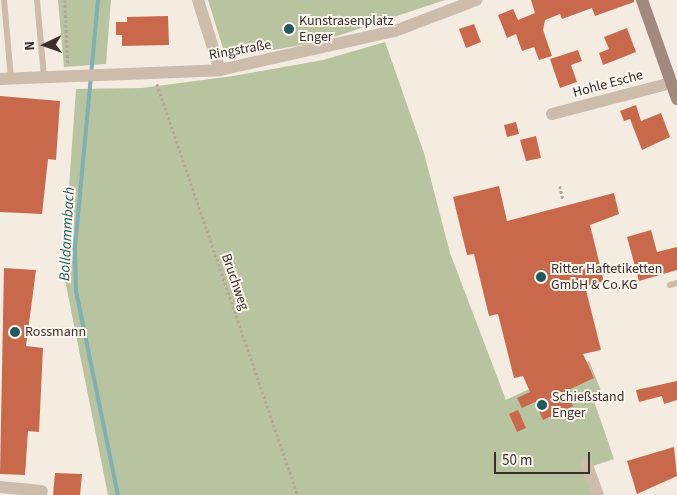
<!DOCTYPE html>
<html>
<head>
<meta charset="utf-8">
<style>
	body { margin:0 }
	#map { position:relative; width:677px; height:495px; overflow:hidden; background:#f4ebe1; font-family:"Source Sans 3",sans-serif }
	div>[style] { position:absolute }
	[style*='--x'] { left:calc(var(--x)*1px); top:calc(var(--y)*1px); width:calc(var(--w)*1px); rotate:calc(var(--a)*1deg) }
	.green>* { inset:0; background:#b8c4a0 }
	.stream>* { height:4px; margin:-2px; padding:0 2px; transform-origin:2px; border-radius:2px; background:#7fb0b2 }
	.building>* { inset:0; background:#c8694b }
	.path>* { height:2.5px; margin-top:-1.25px; transform-origin:0; background:repeating-linear-gradient(90deg,#b9a596 0 2.5px,transparent 0 5px) }
	.service>* { height:6px; margin:-3px; padding:0 3px; transform-origin:3px; border-radius:3px; background:#cdbbac }
	.minor>* { height:12px; margin:-6px; padding:0 6px; transform-origin:6px; border-radius:6px; background:#cdbbac }
	.secondary>* { height:12px; margin:-6px; padding:0 6px; transform-origin:6px; border-radius:6px; background:#a18a7d }
	.dots>* { width:14px; height:14px; translate:-50% -50%; box-sizing:border-box; border:2px solid #fbf5ee; border-radius:50% }
	span { translate:-50% -50%; white-space:nowrap; text-align:center; line-height:1.15; -webkit-text-stroke:4px #fbf5ee; paint-order:stroke }
	.poi-label { font-size:14px; color:#3b302b }
	.left { translate:0 -50%; text-align:left }
	.street-label { font-size:14px; color:#3b302b }
	.water-label { font-size:15px; color:#1f5a5e; font-style:italic }
	.north { position:absolute; left:20px; top:20px; width:50px; height:50px; -webkit-text-stroke:4px #fbf5ee; paint-order:stroke; rotate:267deg; font-size:14px; font-weight:700; line-height:20px; text-align:center; color:#3b302b }
	.north::after { content:''; display:block; margin:auto; width:18px; height:22px; background:#3b302b; clip-path:polygon(50% 0,100% 100%,50% 72%,0 100%) }
	.scale { position:absolute; left:494px; top:452px; width:96px; height:22px; box-sizing:border-box; border:2px solid #3b302b; border-top:0; padding-left:6px; font-size:15px; line-height:18px; white-space:nowrap; color:#3b302b; -webkit-text-stroke:4px #fbf5ee; paint-order:stroke }
</style>
</head>
<body>
<div id="map">
	<div class="green">
		<div style="clip-path:polygon(58px 0,111px 0,106px 64px,64px 67px)"></div>
		<div style="clip-path:polygon(208px 0,445px 0,319px 42px,226px 58px)"></div>
		<div style="clip-path:polygon(385px 42px,424px 153px,450px 253px,506px 400px,589px 361px,604px 398px,594px 401px,614px 459px,593px 466px,603px 495px,108px 495px,63px 270px,76px 89px,142px 88px,233px 76px,323px 60px)"></div>
	</div>
	<div class="stream">
		<div style="--x:98;--y:0;--w:249;--a:95.3"></div>
		<div style="--x:75;--y:248;--w:43;--a:88.7"></div>
		<div style="--x:76;--y:291;--w:208;--a:78.4"></div>
	</div>
	<div class="building">
		<div style="clip-path:polygon(531px 0,634px 0,634px 2px,595px 16px,592px 8px,562px 19px,560px 14px,545px 20px,543px 30px,552px 56px,539px 60px,534px 47px,522px 51px,516px 34px,507px 38px,498px 15px,513px 9px,518px 20px,535px 13px)"></div>
		<div style="clip-path:polygon(168px 16px,169px 45px,122px 46px,122px 35px,116px 35px,116px 22px,127px 22px,127px 17px)"></div>
		<div style="clip-path:polygon(474px 24px,481px 42px,466px 48px,459px 29px)"></div>
		<div style="clip-path:polygon(627px 28px,636px 52px,603px 65px,599px 53px,609px 49px,604px 37px)"></div>
		<div style="clip-path:polygon(578px 50px,582px 61px,571px 65px,577px 82px,560px 88px,550px 59px)"></div>
		<div style="clip-path:polygon(0 96px,60px 101px,56px 160px,48px 159px,42px 214px,0 212px)"></div>
		<div style="clip-path:polygon(636px 105px,641px 121px,661px 113px,670px 137px,642px 150px,630px 119px,624px 121px,620px 111px)"></div>
		<div style="clip-path:polygon(516px 122px,519px 134px,507px 137px,504px 125px)"></div>
		<div style="clip-path:polygon(536px 136px,541px 158px,526px 161px,520px 140px)"></div>
		<div style="clip-path:polygon(499px 186px,507px 221px,614px 193px,619px 214px,590px 225px,604px 282px,585px 286px,601px 350px,583px 354px,594px 378px,566px 391px,573px 406px,543px 420px,535px 402px,522px 408px,517px 398px,530px 392px,523px 376px,514px 378px,498px 314px,489px 316px,474px 254px,467px 255px,453px 197px)"></div>
		<div style="clip-path:polygon(651px 230px,657px 252px,677px 247px,677px 270px,639px 281px,627px 237px)"></div>
		<div style="clip-path:polygon(4px 268px,36px 270px,26px 346px,43px 348px,39px 432px,28px 431px,25px 475px,0 474px)"></div>
		<div style="clip-path:polygon(677px 381px,677px 400px,664px 404px,662px 396px,639px 402px,636px 390px)"></div>
		<div style="clip-path:polygon(518px 410px,526px 428px,517px 432px,509px 414px)"></div>
		<div style="clip-path:polygon(674px 447px,677px 476px,637px 494px,627px 461px)"></div>
		<div style="clip-path:polygon(55px 473px,82px 474px,80px 495px,53px 495px)"></div>
	</div>
	<div class="path">
		<div style="--x:65;--y:0;--w:64;--a:87.3"></div>
		<div style="--x:157;--y:84;--w:435;--a:71.1"></div>
		<div style="--x:560;--y:186;--w:13;--a:77"></div>
	</div>
	<div class="service">
		<div style="--x:4;--y:0;--w:79;--a:84.9"></div>
		<div style="--x:37;--y:0;--w:77;--a:84.8"></div>
		<div style="--x:670;--y:285;--w:7;--a:-16"></div>
	</div>
	<div class="minor">
		<div style="--x:198;--y:0;--w:73;--a:72.6"></div>
		<div style="--x:0;--y:79;--w:220;--a:-2.3"></div>
		<div style="--x:220;--y:70;--w:179;--a:-12.6"></div>
		<div style="--x:395;--y:31;--w:87;--a:-20.9"></div>
		<div style="--x:552;--y:114;--w:123;--a:-14.6"></div>
		<div style="--x:587;--y:465;--w:32;--a:70"></div>
		<div style="--x:0;--y:487;--w:42;--a:5.4"></div>
	</div>
	<div class="secondary">
		<div style="--x:642;--y:0;--w:105;--a:70.5"></div>
	</div>
	<div class="dots">
		<div style="left:289px;top:29px;background:#1f5a5e"></div>
		<div style="left:541px;top:277px;background:#1f5a5e"></div>
		<div style="left:15px;top:332px;background:#1f5a5e"></div>
		<div style="left:542px;top:405px;background:#1f5a5e"></div>
	</div>
	<div class="poi-label">
		<span class="left" style="left:299px;top:29px">Kunstrasenplatz<br>Enger</span>
		<span class="left" style="left:551px;top:277px">Ritter Haftetiketten<br>GmbH &amp; Co.KG</span>
		<span class="left" style="left:25px;top:332px">Rossmann</span>
		<span class="left" style="left:552px;top:405px">Schießstand<br>Enger</span>
	</div>
	<div class="street-label">
		<span style="left:240px;top:50px;rotate:-10deg">Ringstraße</span>
		<span style="left:608px;top:84px;rotate:-15deg">Hohle Esche</span>
		<span style="left:235px;top:282px;rotate:71deg">Bruchweg</span>
	</div>
	<div class="water-label">
		<span style="left:67px;top:234px;rotate:-87deg">Bolldammbach</span>
	</div>
	<div class="north">N</div>
	<div class="scale">50 m</div>
</div>
</body>
</html>
